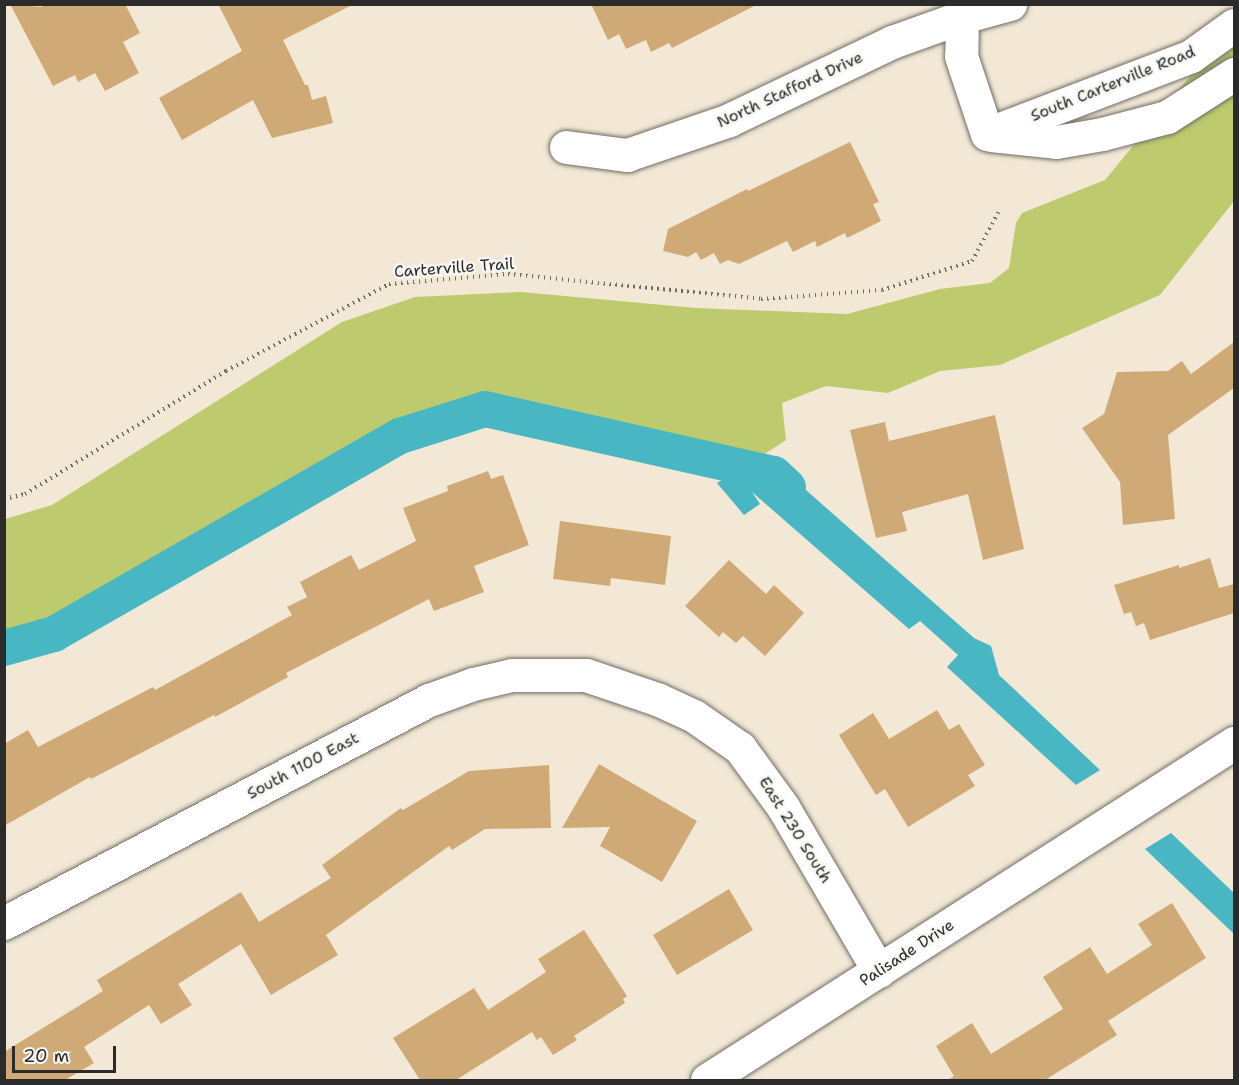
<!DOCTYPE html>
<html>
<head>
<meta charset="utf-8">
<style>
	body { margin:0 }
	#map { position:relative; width:1239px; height:1085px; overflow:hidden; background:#f2e8d5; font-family:"Shantell Sans",sans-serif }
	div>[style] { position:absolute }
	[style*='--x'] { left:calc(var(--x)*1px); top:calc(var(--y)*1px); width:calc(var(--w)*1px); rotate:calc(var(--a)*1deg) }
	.green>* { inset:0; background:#bdcb6e }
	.water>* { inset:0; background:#49b7c3 }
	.canal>* { height:36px; margin:-18px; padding:0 18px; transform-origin:18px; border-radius:18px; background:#49b7c3 }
	.building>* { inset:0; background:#cfaa77 }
	.path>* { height:4px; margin-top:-2px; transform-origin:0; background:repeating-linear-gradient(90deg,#716d66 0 1.5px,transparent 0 6px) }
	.roads { filter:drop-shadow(0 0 2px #716d66) drop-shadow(0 0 2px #716d66) }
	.minor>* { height:33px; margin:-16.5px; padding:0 16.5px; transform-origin:16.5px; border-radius:16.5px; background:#fff }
	.tertiary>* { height:33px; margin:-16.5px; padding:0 16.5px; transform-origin:16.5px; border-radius:16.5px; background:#fff }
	span { translate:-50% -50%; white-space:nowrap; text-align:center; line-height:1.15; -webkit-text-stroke:5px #f6f6f2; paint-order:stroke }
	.street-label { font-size:16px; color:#2b2b2b }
	.frame { position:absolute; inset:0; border:6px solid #2b2b2b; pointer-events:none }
	.scale { position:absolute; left:12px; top:1046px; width:104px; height:27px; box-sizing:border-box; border:3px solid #2b2b2b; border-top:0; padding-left:8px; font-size:18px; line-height:21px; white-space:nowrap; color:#2b2b2b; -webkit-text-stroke:4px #f6f6f2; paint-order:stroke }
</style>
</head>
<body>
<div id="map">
	<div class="green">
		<div style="clip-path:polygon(1234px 33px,1234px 201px,1160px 295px,1000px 365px,940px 371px,888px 393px,826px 386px,782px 403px,786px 440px,757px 459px,517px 406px,433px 414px,52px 623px,5px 637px,5px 519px,52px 505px,342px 322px,415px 297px,521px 292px,696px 308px,847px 314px,940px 289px,990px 283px,1009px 268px,1016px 223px,1022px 213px,1105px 180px,1214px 47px)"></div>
	</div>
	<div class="water">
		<div style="clip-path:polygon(757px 459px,790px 476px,974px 638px,991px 646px,999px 675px,1100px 770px,1076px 785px,947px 667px,958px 655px,920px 621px,909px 629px,752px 492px,760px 504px,744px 515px,717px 483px)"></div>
		<div style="clip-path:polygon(1171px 833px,1234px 893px,1234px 934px,1145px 849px)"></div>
	</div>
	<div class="canal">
		<div style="--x:4;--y:648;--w:52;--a:-15.6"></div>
		<div style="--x:54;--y:634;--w:399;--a:-29.8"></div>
		<div style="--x:400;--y:436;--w:89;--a:-17.6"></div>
		<div style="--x:485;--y:409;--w:296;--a:12.7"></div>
		<div style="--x:774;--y:474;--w:19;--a:43"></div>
	</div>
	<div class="building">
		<div style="clip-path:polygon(10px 4px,41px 7px,46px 4px,125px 4px,140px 33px,123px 42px,139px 73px,105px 91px,95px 73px,78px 82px,75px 75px,53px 86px)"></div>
		<div style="clip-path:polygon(218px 4px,354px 4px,283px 40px,305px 85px,308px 85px,312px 100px,326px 96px,333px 123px,272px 138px,253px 100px,182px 140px,159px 98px,242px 51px)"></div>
		<div style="clip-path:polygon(591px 4px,758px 4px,672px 48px,669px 43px,651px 52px,646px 40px,626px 49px,619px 34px,608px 40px)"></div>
		<div style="clip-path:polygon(850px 142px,879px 202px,873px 204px,881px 221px,847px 238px,845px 233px,817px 247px,815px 241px,793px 252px,787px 241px,739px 264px,728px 260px,720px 264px,714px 253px,701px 260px,696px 252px,688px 257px,663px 251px,668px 229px,747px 189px,748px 191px)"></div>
		<div style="clip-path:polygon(1234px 342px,1234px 388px,1168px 435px,1175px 519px,1123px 525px,1120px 482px,1082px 428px,1104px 414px,1117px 372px,1168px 371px,1182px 361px,1191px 374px)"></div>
		<div style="clip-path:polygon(995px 415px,1024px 549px,983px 560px,968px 494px,902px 512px,907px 531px,876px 538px,850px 430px,885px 422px,889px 441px)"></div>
		<div style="clip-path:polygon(488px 471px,491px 479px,503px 475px,529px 545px,474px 566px,484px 592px,434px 611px,429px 599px,286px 673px,288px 677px,215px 717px,214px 715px,91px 779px,90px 777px,4px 826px,4px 744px,28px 730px,38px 747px,153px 687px,155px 690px,292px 615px,287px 607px,307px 597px,300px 582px,351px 555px,359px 570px,416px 541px,403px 508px,448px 491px,447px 486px)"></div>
		<div style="clip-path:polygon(560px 521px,671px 536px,665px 585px,611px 578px,610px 586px,553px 579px)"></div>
		<div style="clip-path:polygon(1210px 558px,1219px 588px,1234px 584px,1234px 613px,1150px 640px,1144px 623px,1136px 626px,1131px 612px,1124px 614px,1114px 585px,1179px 565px,1179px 568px)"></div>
		<div style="clip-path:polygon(729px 560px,766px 594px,774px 585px,804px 613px,765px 656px,743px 636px,736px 643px,723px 632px,719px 637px,685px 606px)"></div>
		<div style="clip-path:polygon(937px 710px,949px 730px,959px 724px,985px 765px,968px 775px,975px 786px,908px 827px,885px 789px,876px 795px,839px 735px,873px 713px,889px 739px)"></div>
		<div style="clip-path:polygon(599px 764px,697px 821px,662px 882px,600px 846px,610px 827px,562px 828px)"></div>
		<div style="clip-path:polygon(549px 765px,551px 828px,485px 829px,452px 850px,449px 846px,326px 935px,338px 955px,271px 995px,241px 944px,178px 984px,192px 1005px,161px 1024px,149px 1005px,84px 1047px,94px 1063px,65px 1080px,4px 1080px,4px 1052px,103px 991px,97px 980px,241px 892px,259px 922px,331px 878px,322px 865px,401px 808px,403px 810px,469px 771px)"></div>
		<div style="clip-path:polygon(729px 889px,753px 930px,677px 975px,653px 935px)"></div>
		<div style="clip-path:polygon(1172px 903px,1206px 958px,1108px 1021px,1117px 1035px,1045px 1080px,948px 1080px,954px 1076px,936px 1046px,972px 1023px,991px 1054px,1063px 1009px,1043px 977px,1090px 947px,1107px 974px,1152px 945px,1138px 924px)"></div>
		<div style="clip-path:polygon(584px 930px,627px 996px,623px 999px,625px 1003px,574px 1036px,577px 1040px,553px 1055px,541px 1037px,537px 1040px,532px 1032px,456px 1080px,420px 1080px,393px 1038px,474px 988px,488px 1010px,546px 972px,538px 959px)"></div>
	</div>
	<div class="path">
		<div style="--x:4;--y:499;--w:22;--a:-13"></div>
		<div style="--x:25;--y:494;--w:236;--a:-31.5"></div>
		<div style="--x:226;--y:371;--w:185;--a:-28.1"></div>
		<div style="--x:389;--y:284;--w:119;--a:-4.8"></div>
		<div style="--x:508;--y:274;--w:254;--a:5.6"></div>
		<div style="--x:761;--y:299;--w:121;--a:-4.3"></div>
		<div style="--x:882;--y:290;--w:95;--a:-17.9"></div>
		<div style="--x:972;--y:261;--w:57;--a:-61.6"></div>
	</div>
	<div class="roads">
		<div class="minor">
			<div style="--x:962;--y:17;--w:39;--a:91"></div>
			<div style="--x:961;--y:56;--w:82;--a:71.6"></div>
			<div style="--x:987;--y:134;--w:218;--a:-20.9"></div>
			<div style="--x:1191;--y:56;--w:53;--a:-35.8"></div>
			<div style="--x:991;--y:135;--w:65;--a:6.1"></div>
			<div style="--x:1056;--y:142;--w:47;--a:-9.9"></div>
			<div style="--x:1102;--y:134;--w:67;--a:-14.7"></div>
			<div style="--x:1167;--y:117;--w:80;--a:-32.7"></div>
			<div style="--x:566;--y:147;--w:62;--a:7.5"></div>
			<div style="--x:627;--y:155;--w:108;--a:-18.9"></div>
			<div style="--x:729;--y:120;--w:181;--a:-25.6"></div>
			<div style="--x:892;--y:42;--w:74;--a:-19.7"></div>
			<div style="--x:962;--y:17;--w:50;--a:-15.2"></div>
			<div style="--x:4;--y:923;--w:480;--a:-27.7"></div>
			<div style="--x:429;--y:700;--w:47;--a:-20"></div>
			<div style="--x:473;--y:684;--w:40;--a:-13"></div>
			<div style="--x:512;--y:675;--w:74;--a:0"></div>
			<div style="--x:586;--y:675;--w:75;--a:18.7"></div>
			<div style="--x:657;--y:699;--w:41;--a:24.7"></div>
			<div style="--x:694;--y:716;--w:56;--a:34.8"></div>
			<div style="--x:740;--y:748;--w:73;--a:53.9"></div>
			<div style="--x:783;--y:807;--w:190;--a:59.7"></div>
		</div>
		<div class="tertiary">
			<div style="--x:707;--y:1080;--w:626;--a:-32.6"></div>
		</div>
	</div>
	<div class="street-label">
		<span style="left:1113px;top:84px;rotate:-22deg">South Carterville Road</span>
		<span style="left:790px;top:90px;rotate:-25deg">North Stafford Drive</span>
		<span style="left:454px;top:268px;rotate:-4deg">Carterville Trail</span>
		<span style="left:303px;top:766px;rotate:-28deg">South 1100 East</span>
		<span style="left:795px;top:830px;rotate:58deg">East 230 South</span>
		<span style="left:907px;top:953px;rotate:-33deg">Palisade Drive</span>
	</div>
	<div class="frame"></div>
	<div class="scale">20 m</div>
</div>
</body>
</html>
